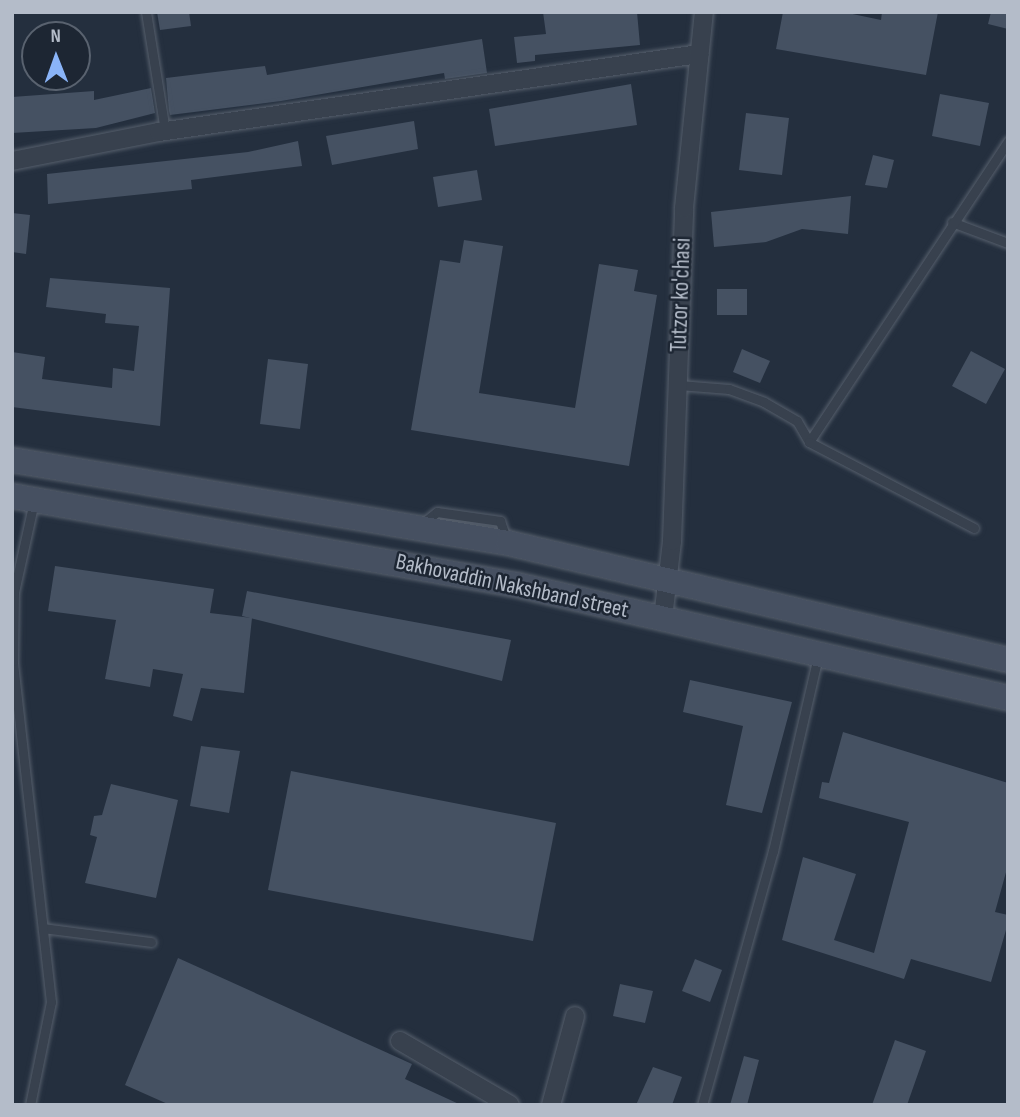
<!DOCTYPE html>
<html>
<head>
<meta charset="utf-8">
<style>
	body { margin:0 }
	#map { position:relative; width:1020px; height:1117px; overflow:hidden; background:#242f3e; font-family:"Sofia Sans Condensed",sans-serif }
	div>[style] { position:absolute }
	[style*='--x'] { left:calc(var(--x)*1px); top:calc(var(--y)*1px); width:calc(var(--w)*1px); rotate:calc(var(--a)*1deg) }
	.building>* { inset:0; background:#455162 }
	.roads { filter:drop-shadow(0 0 2px #565f6c) drop-shadow(0 0 2px #565f6c) }
	.lane>* { height:9px; margin:-4.5px; padding:0 4.5px; transform-origin:4.5px; border-radius:4.5px; background:#38414e }
	.street>* { height:18px; margin:-9px; padding:0 9px; transform-origin:9px; border-radius:9px; background:#38414e }
	.secondary>* { height:24px; margin:-12px; padding:0 12px; transform-origin:12px; border-radius:12px; background:#465061 }
	span { translate:-50% -50%; white-space:nowrap; text-align:center; line-height:1.15; -webkit-text-stroke:5px #1d2633; paint-order:stroke }
	.street-label { font-size:23px; color:#b4bcc9 }
	.frame { position:absolute; inset:0; border:14px solid #b4bcc9; pointer-events:none }
	.north { position:absolute; left:21px; top:21px; width:70px; height:70px; box-sizing:border-box; background:#1d2633; border:2px solid #59626f; border-radius:50%; rotate:359deg; font-size:19px; font-weight:700; line-height:28px; text-align:center; color:#b4bcc9 }
	.north::after { content:''; display:block; margin:auto; width:24px; height:32px; background:#8ab4f8; clip-path:polygon(50% 0,100% 100%,50% 72%,0 100%) }
</style>
</head>
<body>
<div id="map">
	<div class="building">
		<div style="clip-path:polygon(157px 12px,189px 12px,191px 26px,160px 30px)"></div>
		<div style="clip-path:polygon(543px 12px,637px 12px,640px 45px,535px 55px,535px 61px,517px 63px,514px 37px,546px 34px)"></div>
		<div style="clip-path:polygon(783px 12px,843px 12px,881px 20px,882px 12px,938px 12px,926px 75px,776px 49px)"></div>
		<div style="clip-path:polygon(991px 12px,1008px 12px,1008px 29px,988px 24px)"></div>
		<div style="clip-path:polygon(482px 39px,487px 73px,445px 79px,444px 73px,281px 101px,170px 115px,169px 111px,166px 78px,265px 66px,267px 75px)"></div>
		<div style="clip-path:polygon(631px 84px,637px 125px,495px 146px,489px 109px)"></div>
		<div style="clip-path:polygon(151px 88px,155px 113px,96px 128px,12px 133px,12px 97px,94px 91px,94px 100px)"></div>
		<div style="clip-path:polygon(940px 94px,989px 103px,980px 146px,932px 136px)"></div>
		<div style="clip-path:polygon(746px 113px,789px 118px,782px 175px,739px 170px)"></div>
		<div style="clip-path:polygon(414px 121px,418px 149px,332px 165px,326px 136px)"></div>
		<div style="clip-path:polygon(298px 141px,302px 166px,191px 180px,192px 189px,48px 204px,47px 174px,248px 152px)"></div>
		<div style="clip-path:polygon(873px 155px,894px 160px,887px 188px,865px 185px)"></div>
		<div style="clip-path:polygon(477px 170px,482px 200px,438px 207px,433px 177px)"></div>
		<div style="clip-path:polygon(851px 196px,848px 234px,802px 229px,766px 242px,714px 247px,711px 212px)"></div>
		<div style="clip-path:polygon(12px 213px,30px 215px,26px 254px,12px 252px)"></div>
		<div style="clip-path:polygon(464px 240px,503px 246px,479px 393px,575px 408px,599px 264px,638px 270px,634px 291px,657px 295px,629px 466px,411px 430px,440px 260px,460px 263px)"></div>
		<div style="clip-path:polygon(50px 278px,170px 288px,160px 426px,12px 407px,12px 352px,45px 357px,42px 379px,112px 388px,113px 368px,134px 371px,139px 326px,105px 323px,106px 314px,46px 307px)"></div>
		<div style="clip-path:polygon(717px 289px,747px 289px,747px 315px,717px 315px)"></div>
		<div style="clip-path:polygon(742px 349px,770px 361px,760px 383px,733px 372px)"></div>
		<div style="clip-path:polygon(971px 351px,1005px 369px,986px 404px,952px 386px)"></div>
		<div style="clip-path:polygon(268px 359px,308px 364px,300px 429px,260px 424px)"></div>
		<div style="clip-path:polygon(55px 566px,214px 589px,210px 613px,252px 618px,244px 693px,201px 688px,192px 721px,173px 716px,183px 674px,153px 669px,150px 687px,105px 679px,116px 620px,48px 611px)"></div>
		<div style="clip-path:polygon(247px 591px,511px 640px,502px 681px,242px 616px)"></div>
		<div style="clip-path:polygon(690px 680px,792px 702px,762px 813px,726px 805px,743px 726px,683px 712px)"></div>
		<div style="clip-path:polygon(843px 732px,1008px 783px,1008px 865px,995px 912px,1008px 915px,1008px 923px,991px 982px,911px 959px,904px 979px,782px 940px,803px 857px,856px 874px,834px 940px,874px 953px,909px 822px,819px 798px,822px 782px,829px 783px)"></div>
		<div style="clip-path:polygon(201px 746px,240px 751px,229px 813px,190px 806px)"></div>
		<div style="clip-path:polygon(291px 771px,556px 823px,533px 941px,268px 890px)"></div>
		<div style="clip-path:polygon(111px 784px,178px 800px,156px 898px,85px 883px,97px 837px,90px 835px,94px 816px,102px 815px)"></div>
		<div style="clip-path:polygon(178px 958px,412px 1064px,405px 1079px,461px 1105px,170px 1105px,125px 1085px)"></div>
		<div style="clip-path:polygon(695px 959px,722px 970px,710px 1002px,682px 991px)"></div>
		<div style="clip-path:polygon(620px 984px,653px 991px,645px 1023px,613px 1016px)"></div>
		<div style="clip-path:polygon(895px 1040px,926px 1051px,907px 1105px,872px 1105px)"></div>
		<div style="clip-path:polygon(744px 1056px,759px 1060px,747px 1105px,730px 1105px)"></div>
		<div style="clip-path:polygon(653px 1067px,682px 1077px,672px 1105px,636px 1105px)"></div>
	</div>
	<div class="roads">
		<div class="lane">
			<div style="--x:146;--y:12;--w:121;--a:80.9"></div>
			<div style="--x:952;--y:222;--w:60;--a:20.6"></div>
			<div style="--x:679;--y:385;--w:50;--a:4.6"></div>
			<div style="--x:729;--y:389;--w:37;--a:20"></div>
			<div style="--x:764;--y:402;--w:38;--a:30"></div>
			<div style="--x:797;--y:421;--w:24;--a:60"></div>
			<div style="--x:809;--y:442;--w:361;--a:-56.5"></div>
			<div style="--x:809;--y:442;--w:186;--a:27.5"></div>
			<div style="--x:422;--y:524;--w:19;--a:-39"></div>
			<div style="--x:437;--y:512;--w:64;--a:8.1"></div>
			<div style="--x:500;--y:521;--w:18;--a:71"></div>
			<div style="--x:43;--y:928;--w:109;--a:7.4"></div>
			<div style="--x:30;--y:1105;--w:105;--a:-78.5"></div>
			<div style="--x:51;--y:1002;--w:343;--a:-96.4"></div>
			<div style="--x:13;--y:661;--w:69;--a:-89.2"></div>
			<div style="--x:14;--y:592;--w:93;--a:-77.6"></div>
			<div style="--x:702;--y:1105;--w:264;--a:-74.4"></div>
			<div style="--x:773;--y:851;--w:200;--a:-77"></div>
		</div>
		<div class="street">
			<div style="--x:12;--y:161;--w:150;--a:-11.2"></div>
			<div style="--x:159;--y:132;--w:546;--a:-8.22"></div>
			<div style="--x:663;--y:618;--w:78;--a:-83.3"></div>
			<div style="--x:672;--y:541;--w:333;--a:-87.9"></div>
			<div style="--x:684;--y:208;--w:197;--a:-84.2"></div>
			<div style="--x:400;--y:1041;--w:127;--a:30.2"></div>
			<div style="--x:551;--y:1105;--w:92;--a:-74.9"></div>
		</div>
		<div class="secondary">
			<div style="--x:12;--y:460;--w:503;--a:9.5"></div>
			<div style="--x:508;--y:543;--w:514;--a:13.17"></div>
			<div style="--x:12;--y:496;--w:513;--a:10"></div>
			<div style="--x:517;--y:585;--w:504;--a:12.96"></div>
		</div>
	</div>
	<div class="street-label">
		<span style="left:681px;top:295px;rotate:-88deg">Tutzor ko'chasi</span>
		<span style="left:512px;top:586px;rotate:12deg">Bakhovaddin Nakshband street</span>
	</div>
	<div class="frame"></div>
	<div class="north">N</div>
</div>
</body>
</html>
